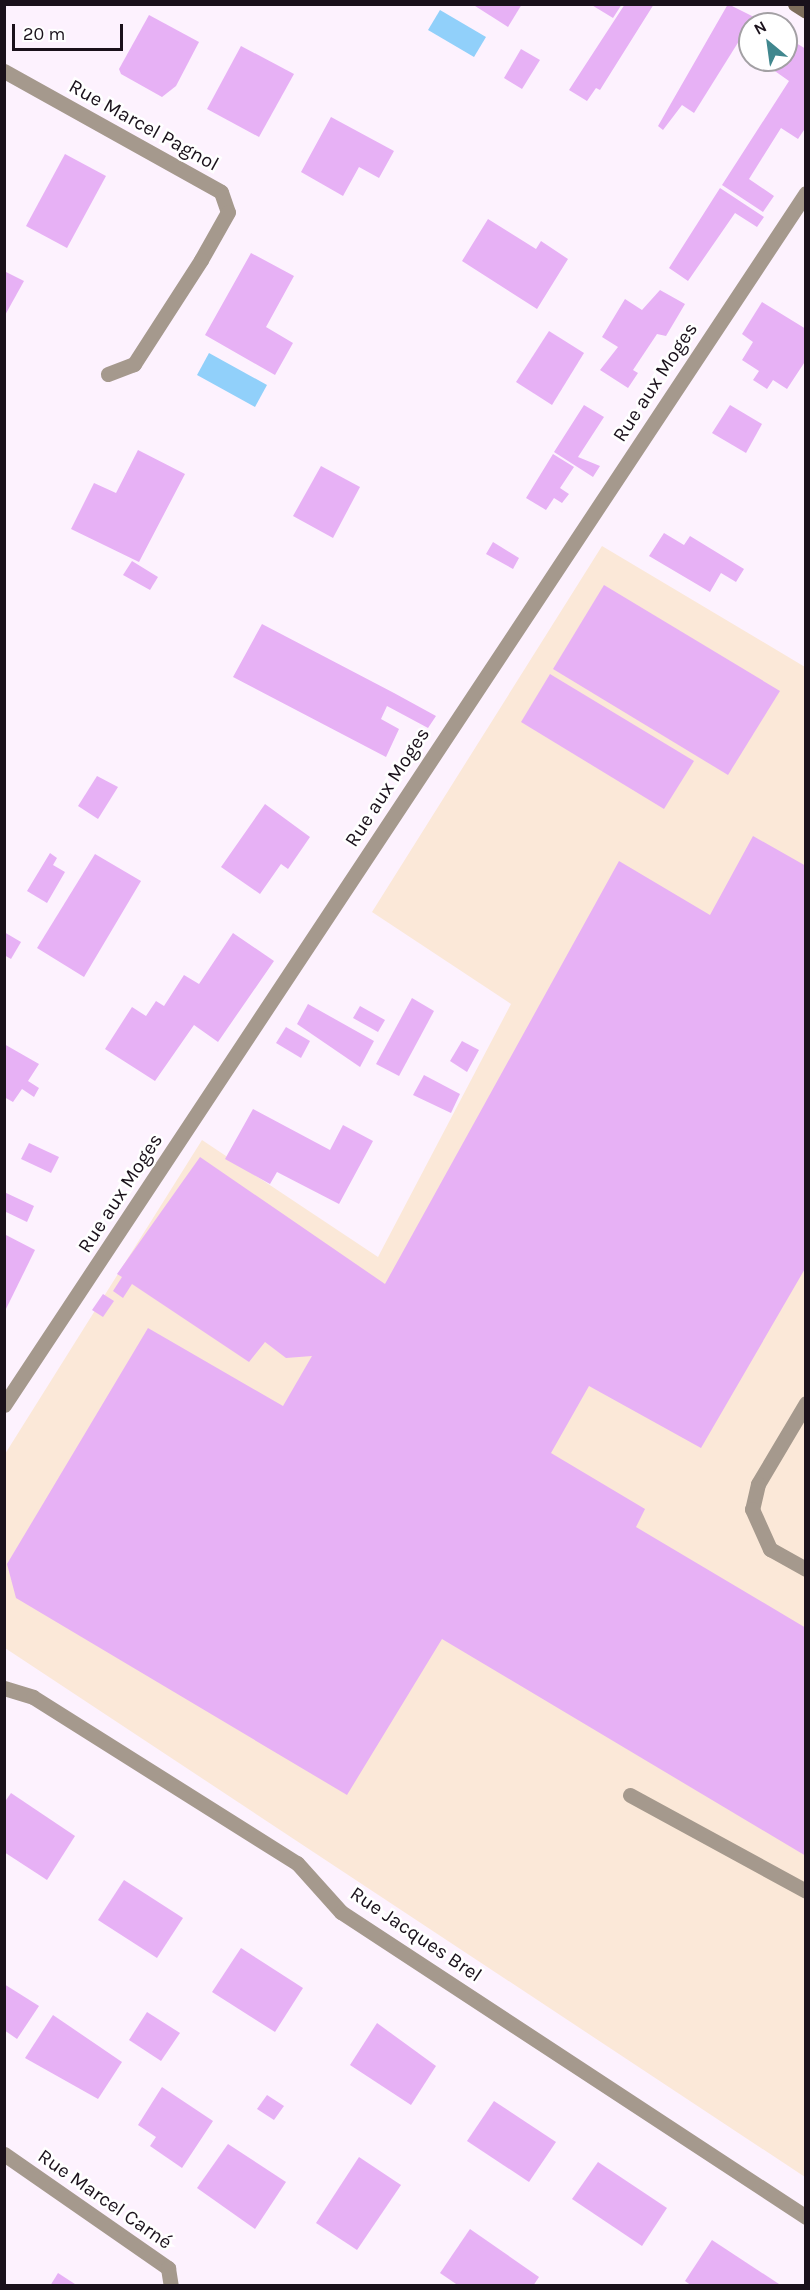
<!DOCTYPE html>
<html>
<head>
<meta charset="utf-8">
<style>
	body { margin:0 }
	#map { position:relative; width:810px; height:2290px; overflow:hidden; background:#fdf2fe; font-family:Karla,sans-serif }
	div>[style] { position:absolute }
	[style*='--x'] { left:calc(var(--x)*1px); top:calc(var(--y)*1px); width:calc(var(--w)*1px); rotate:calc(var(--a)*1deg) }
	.industrial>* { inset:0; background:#fbe8d8 }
	.water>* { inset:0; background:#91d0fa }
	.building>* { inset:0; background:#e7b1f5 }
	.lane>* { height:15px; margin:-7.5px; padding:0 7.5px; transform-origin:7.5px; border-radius:7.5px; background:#a5998d }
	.street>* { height:15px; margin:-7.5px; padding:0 7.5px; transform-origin:7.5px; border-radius:7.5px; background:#a5998d }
	.secondary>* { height:15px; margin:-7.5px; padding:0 7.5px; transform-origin:7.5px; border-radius:7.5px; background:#7e6e5c }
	span { translate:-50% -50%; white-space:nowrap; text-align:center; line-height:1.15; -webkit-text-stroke:5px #fff; paint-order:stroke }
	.street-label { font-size:20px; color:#1a111b }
	.frame { position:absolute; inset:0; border:6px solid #1a111b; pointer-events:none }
	.north { position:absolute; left:738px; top:12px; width:60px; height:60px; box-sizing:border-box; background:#fff; border:2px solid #a3a0a4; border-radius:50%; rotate:331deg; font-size:16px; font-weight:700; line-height:24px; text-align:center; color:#1a111b }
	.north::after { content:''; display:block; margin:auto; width:21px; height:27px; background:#40878e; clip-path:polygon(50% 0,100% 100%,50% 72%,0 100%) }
	.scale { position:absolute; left:12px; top:24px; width:111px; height:27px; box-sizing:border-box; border:3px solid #1a111b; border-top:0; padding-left:8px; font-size:18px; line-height:21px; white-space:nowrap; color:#1a111b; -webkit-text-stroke:4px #fff; paint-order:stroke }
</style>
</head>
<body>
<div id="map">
	<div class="industrial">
		<div style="clip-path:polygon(602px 546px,805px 667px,805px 2177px,5px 1648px,5px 1454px,202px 1140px,378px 1257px,511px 1004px,372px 912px)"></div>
	</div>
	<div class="water">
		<div style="clip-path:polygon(440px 10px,486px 37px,474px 57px,428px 30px)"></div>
		<div style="clip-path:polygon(209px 353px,267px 385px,255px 407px,197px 375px)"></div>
	</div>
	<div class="building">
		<div style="clip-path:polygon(472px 4px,522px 4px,508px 27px)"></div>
		<div style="clip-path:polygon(590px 4px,622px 4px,613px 18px)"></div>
		<div style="clip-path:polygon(625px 4px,654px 4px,600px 90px,596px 88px,587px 101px,569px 90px)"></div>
		<div style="clip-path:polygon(728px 4px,754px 17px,694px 113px,682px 105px,663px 130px,658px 126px)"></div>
		<div style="clip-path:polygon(149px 15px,199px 42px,176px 86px,162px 97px,121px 74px,119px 69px)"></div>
		<div style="clip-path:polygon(791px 40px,806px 49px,806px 127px,798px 139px,781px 128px,749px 179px,774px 196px,763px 212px,722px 185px,789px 81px,772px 69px,778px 60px,786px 60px)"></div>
		<div style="clip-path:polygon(241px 46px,294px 74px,259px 137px,207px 109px)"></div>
		<div style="clip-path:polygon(521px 49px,540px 60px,522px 89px,504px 78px)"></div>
		<div style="clip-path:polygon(331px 117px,394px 151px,379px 178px,359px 167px,343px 196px,301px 172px)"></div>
		<div style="clip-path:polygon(65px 154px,106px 176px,67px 248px,26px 226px)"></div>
		<div style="clip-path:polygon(720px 188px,764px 217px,757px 227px,735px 213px,688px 281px,669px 268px)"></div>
		<div style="clip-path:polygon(488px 219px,536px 249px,541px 241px,568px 259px,537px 309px,462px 261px)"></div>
		<div style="clip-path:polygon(251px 253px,294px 276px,266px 327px,293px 343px,275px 375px,205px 335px)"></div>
		<div style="clip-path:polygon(4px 271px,24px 281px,4px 317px)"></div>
		<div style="clip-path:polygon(660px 290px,685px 304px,666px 336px,657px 334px,633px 370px,638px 373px,628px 388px,600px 370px,618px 347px,602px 337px,625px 299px,642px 310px)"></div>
		<div style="clip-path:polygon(762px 302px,806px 329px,806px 360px,787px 389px,773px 380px,767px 389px,753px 380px,759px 371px,742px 360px,753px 342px,742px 334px)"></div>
		<div style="clip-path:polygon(549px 331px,584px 353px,552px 405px,516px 382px)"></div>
		<div style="clip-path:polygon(584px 405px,604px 417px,578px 457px,600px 466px,593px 477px,554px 452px)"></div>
		<div style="clip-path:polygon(730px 405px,762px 424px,746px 453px,712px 433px)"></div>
		<div style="clip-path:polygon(138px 450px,185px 474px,139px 562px,71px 529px,94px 483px,116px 493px)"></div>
		<div style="clip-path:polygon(553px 454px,574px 467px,560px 488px,569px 494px,562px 503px,554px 498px,546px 510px,526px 498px)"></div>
		<div style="clip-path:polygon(321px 466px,360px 487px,333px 538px,293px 516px)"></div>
		<div style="clip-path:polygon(664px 533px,684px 545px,690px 536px,744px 569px,736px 582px,721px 573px,710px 592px,649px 556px)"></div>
		<div style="clip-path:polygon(493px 542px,519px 558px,513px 569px,486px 554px)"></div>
		<div style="clip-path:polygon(132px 561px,158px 577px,150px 590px,123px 575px)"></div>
		<div style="clip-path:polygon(604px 585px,780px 691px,728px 775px,553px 669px)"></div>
		<div style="clip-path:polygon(262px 624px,394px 693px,436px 716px,428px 728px,387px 706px,381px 719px,399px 729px,386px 757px,233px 677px)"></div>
		<div style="clip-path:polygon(550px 674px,694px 761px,664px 809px,521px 722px)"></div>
		<div style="clip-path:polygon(97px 776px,118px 787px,98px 819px,78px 806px)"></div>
		<div style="clip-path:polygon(265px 804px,310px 837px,288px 869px,281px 864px,260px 894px,221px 867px)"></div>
		<div style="clip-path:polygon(753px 836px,806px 866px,806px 1267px,701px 1448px,589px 1386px,551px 1453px,645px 1509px,636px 1527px,806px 1628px,806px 1856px,442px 1639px,347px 1795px,16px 1598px,7px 1564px,148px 1328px,283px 1406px,312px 1356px,286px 1358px,265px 1342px,249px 1362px,132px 1284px,123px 1298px,113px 1291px,122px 1277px,117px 1274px,200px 1157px,385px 1284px,619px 861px,710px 915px)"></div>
		<div style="clip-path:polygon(50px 853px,57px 858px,53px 865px,65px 872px,47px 903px,27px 891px)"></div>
		<div style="clip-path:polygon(95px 854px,141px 881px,84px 977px,37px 948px)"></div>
		<div style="clip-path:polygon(4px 932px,21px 942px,11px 959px,4px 955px)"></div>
		<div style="clip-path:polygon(233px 933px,274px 961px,218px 1042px,194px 1025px,155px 1081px,105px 1049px,132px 1007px,146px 1016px,156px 1001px,164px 1006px,184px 975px,199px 984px)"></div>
		<div style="clip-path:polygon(412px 998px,434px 1011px,399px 1076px,376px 1064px)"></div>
		<div style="clip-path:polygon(308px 1004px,374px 1041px,360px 1067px,297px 1024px)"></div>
		<div style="clip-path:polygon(360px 1006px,385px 1020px,378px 1032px,353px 1018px)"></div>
		<div style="clip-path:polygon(286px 1027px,310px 1041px,301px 1058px,276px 1043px)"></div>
		<div style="clip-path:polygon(462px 1041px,479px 1050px,467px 1072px,450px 1061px)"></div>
		<div style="clip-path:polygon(4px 1044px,39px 1064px,28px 1081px,39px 1088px,34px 1097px,22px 1089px,13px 1102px,4px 1097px)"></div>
		<div style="clip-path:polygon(424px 1075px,460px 1094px,451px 1113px,413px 1095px)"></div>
		<div style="clip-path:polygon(253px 1109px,330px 1150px,343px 1125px,373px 1141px,339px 1204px,277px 1172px,270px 1184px,225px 1159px)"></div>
		<div style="clip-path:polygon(29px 1143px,59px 1157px,51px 1173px,21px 1159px)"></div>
		<div style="clip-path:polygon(4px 1192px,34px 1206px,27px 1222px,4px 1211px)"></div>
		<div style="clip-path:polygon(4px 1234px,35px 1250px,4px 1313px)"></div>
		<div style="clip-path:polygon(103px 1294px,114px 1301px,103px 1317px,92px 1310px)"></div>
		<div style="clip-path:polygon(11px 1793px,75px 1836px,47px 1880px,4px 1852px,4px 1803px)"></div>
		<div style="clip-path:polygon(124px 1880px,183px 1918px,157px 1958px,98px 1920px)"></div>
		<div style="clip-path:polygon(241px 1948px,303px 1988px,275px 2032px,212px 1992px)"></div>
		<div style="clip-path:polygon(4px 1984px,39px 2006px,17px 2039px,4px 2030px)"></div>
		<div style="clip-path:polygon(147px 2012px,180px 2033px,161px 2061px,129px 2040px)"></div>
		<div style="clip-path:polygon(53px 2015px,122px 2062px,98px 2099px,25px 2058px)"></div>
		<div style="clip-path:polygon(377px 2023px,436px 2066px,411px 2105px,350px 2065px)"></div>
		<div style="clip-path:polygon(162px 2087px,213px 2121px,182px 2168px,150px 2146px,156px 2137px,138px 2125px)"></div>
		<div style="clip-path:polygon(267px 2095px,284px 2106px,274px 2120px,257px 2109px)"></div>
		<div style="clip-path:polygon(494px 2101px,556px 2142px,529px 2182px,467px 2141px)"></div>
		<div style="clip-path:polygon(228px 2144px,286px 2182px,255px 2229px,197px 2188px)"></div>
		<div style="clip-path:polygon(359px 2157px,401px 2185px,357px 2250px,316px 2223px)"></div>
		<div style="clip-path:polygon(598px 2162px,667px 2208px,642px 2246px,572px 2199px)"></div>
		<div style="clip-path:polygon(470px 2229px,539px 2277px,533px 2286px,459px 2286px,440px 2273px)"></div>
		<div style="clip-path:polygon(712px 2240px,782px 2286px,692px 2286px,685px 2281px)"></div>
		<div style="clip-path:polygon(58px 2273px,78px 2286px,50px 2286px)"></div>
	</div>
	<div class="lane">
		<div style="--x:806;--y:1403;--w:94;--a:120.7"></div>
		<div style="--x:758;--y:1484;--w:26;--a:103"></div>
		<div style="--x:752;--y:1509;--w:44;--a:65.8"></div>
		<div style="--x:770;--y:1549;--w:41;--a:29.1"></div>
		<div style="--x:630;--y:1795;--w:200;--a:28.6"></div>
	</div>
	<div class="street">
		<div style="--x:4;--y:71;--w:248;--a:29.1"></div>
		<div style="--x:221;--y:192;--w:21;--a:71"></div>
		<div style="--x:228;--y:212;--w:55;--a:119.4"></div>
		<div style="--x:201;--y:260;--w:124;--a:122.8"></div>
		<div style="--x:134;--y:364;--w:28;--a:159"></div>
		<div style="--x:4;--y:1405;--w:1453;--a:-56.51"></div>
		<div style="--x:4;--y:1688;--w:30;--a:17"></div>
		<div style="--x:33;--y:1697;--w:312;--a:32.2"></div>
		<div style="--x:297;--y:1863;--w:66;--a:48.1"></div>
		<div style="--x:341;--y:1912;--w:556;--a:33.26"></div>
		<div style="--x:4;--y:2154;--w:200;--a:34.8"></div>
		<div style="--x:168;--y:2268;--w:18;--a:81"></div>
	</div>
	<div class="secondary">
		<div style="--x:795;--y:4;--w:13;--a:32"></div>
	</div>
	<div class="street-label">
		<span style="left:144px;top:125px;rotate:29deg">Rue Marcel Pagnol</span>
		<span style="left:655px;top:382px;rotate:-57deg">Rue aux Moges</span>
		<span style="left:387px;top:787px;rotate:-57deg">Rue aux Moges</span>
		<span style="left:120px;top:1193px;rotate:-57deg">Rue aux Moges</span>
		<span style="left:416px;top:1934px;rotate:34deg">Rue Jacques Brel</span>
		<span style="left:105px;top:2199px;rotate:35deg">Rue Marcel Carné</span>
	</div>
	<div class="frame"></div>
	<div class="north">N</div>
	<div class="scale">20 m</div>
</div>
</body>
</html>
